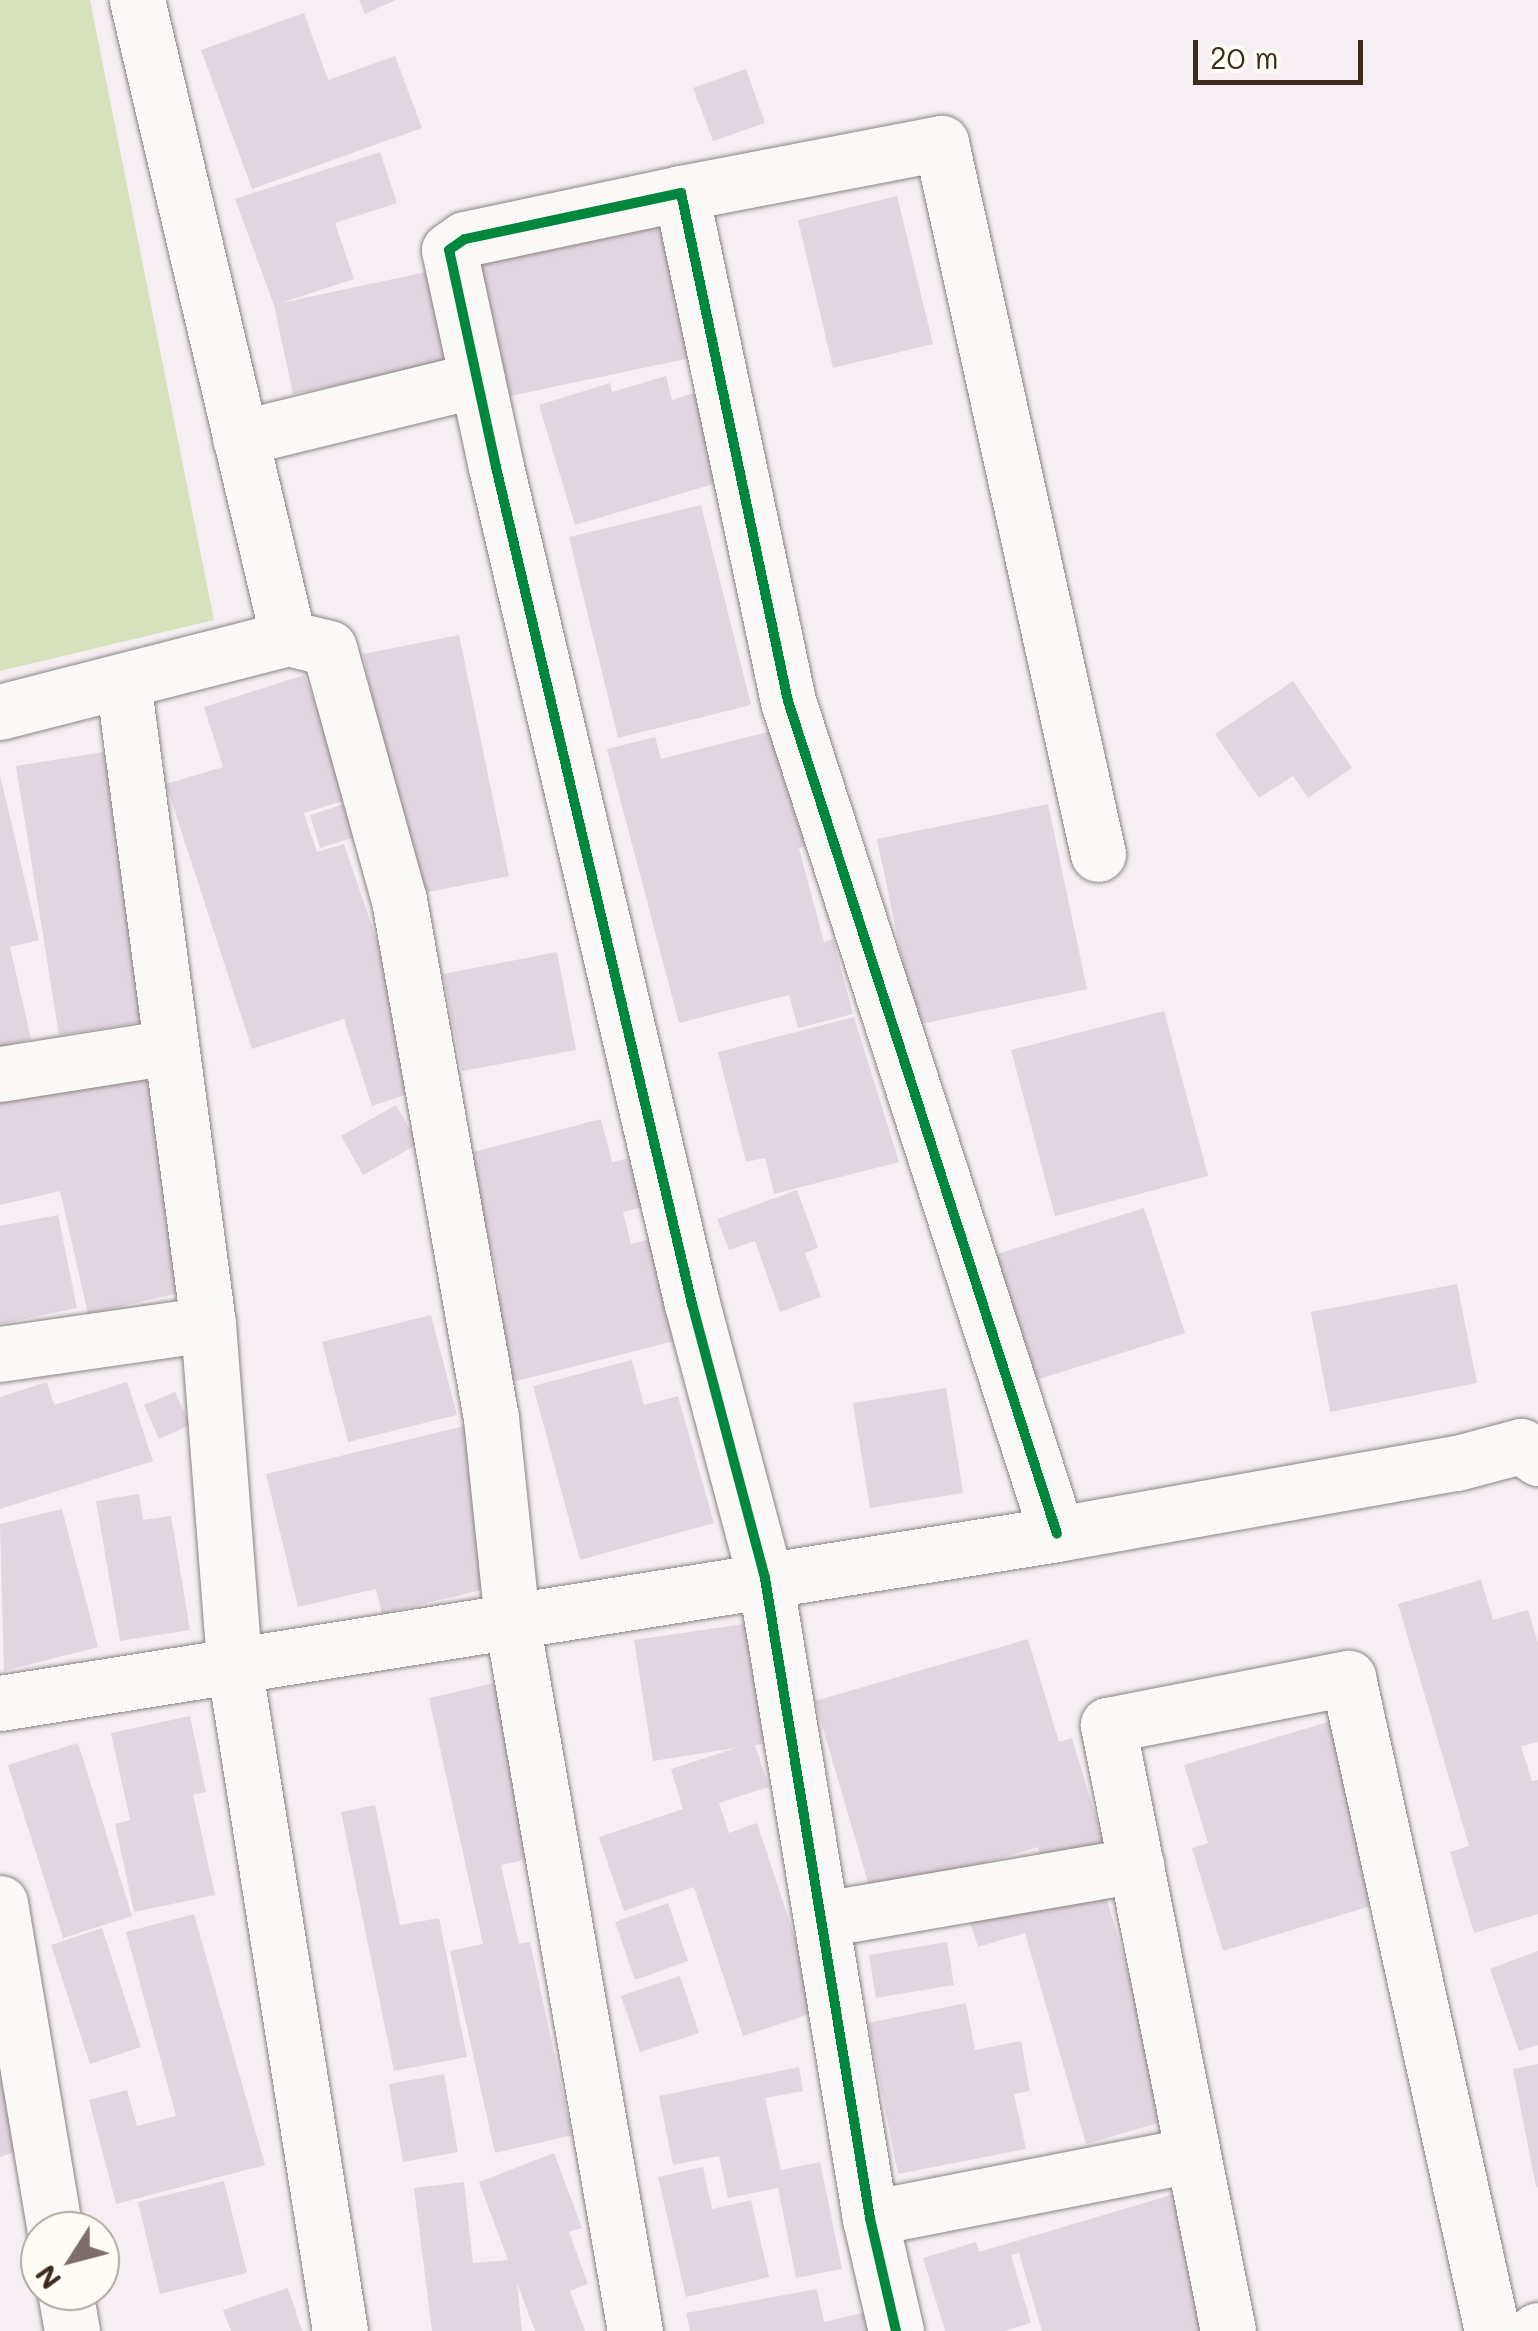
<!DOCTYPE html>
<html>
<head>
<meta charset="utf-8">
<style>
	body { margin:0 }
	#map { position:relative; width:1538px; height:2331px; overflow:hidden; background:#f5eff4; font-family:Mali,sans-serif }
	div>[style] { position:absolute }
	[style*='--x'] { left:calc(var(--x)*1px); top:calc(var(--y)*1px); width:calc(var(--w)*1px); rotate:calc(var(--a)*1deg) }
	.green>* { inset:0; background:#d7e2bd }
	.building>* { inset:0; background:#e0d6e0 }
	.roads { filter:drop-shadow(0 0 2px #8a8483) drop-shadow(0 0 2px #8a8483) }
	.minor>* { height:55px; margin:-27.5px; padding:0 27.5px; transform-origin:27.5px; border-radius:27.5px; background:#faf9f8 }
	.cycleway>* { height:10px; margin:-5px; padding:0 5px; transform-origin:5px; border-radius:5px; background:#00873e }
	span { translate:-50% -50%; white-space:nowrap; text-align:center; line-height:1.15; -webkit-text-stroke:8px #fdfcf7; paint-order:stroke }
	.north { position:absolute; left:20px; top:2211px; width:100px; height:100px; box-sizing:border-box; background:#fdfcf7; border:2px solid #afa8a0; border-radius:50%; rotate:234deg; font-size:28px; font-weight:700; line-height:40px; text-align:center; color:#3b2a1e }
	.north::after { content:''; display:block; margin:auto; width:35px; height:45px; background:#7c6f69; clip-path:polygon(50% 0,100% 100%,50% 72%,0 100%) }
	.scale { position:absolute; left:1193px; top:40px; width:170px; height:45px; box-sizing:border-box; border:5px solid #3b2a1e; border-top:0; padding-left:12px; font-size:30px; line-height:35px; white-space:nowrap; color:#3b2a1e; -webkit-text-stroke:8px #fdfcf7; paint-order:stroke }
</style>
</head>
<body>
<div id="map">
	<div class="green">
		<div style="clip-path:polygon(0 0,90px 0,214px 620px,0 671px)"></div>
	</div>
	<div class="building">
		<div style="clip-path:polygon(359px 0,396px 0,365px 14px)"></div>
		<div style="clip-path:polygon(304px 13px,328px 80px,395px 56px,422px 128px,252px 189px,201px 50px)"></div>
		<div style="clip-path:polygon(746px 69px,765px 123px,713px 141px,693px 88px)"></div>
		<div style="clip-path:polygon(380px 152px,397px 203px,335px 223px,354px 279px,281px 303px,426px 272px,446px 362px,293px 394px,274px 305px,235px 199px)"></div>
		<div style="clip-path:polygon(897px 196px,933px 344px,833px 368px,798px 220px)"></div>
		<div style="clip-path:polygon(667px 224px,695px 357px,506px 397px,478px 264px)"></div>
		<div style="clip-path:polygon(666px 376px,672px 400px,700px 391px,727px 480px,575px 525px,539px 405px,610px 383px,612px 392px)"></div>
		<div style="clip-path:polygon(701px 505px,751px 705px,618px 738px,569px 537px)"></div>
		<div style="clip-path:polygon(459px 635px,509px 876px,413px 895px,363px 654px)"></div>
		<div style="clip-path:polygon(304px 675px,352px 798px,304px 813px,317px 852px,344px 844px,427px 1088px,372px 1106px,344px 1019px,252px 1049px,166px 784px,223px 767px,204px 707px)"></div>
		<div style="clip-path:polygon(1293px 681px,1352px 768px,1308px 798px,1293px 776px,1259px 798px,1215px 734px)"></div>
		<div style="clip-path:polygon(783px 728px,813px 844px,799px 848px,824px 942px,833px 939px,853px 1014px,798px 1028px,789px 995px,679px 1023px,607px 749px,655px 737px,661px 759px)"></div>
		<div style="clip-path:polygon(104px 752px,148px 1021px,59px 1035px,16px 766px)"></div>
		<div style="clip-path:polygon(0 775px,39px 940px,10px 947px,31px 1039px,0 1047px)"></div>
		<div style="clip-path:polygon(350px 802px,361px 835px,320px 848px,310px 815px)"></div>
		<div style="clip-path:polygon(1048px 804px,1087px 989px,916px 1025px,877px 839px)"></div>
		<div style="clip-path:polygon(557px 952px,576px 1050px,462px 1071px,443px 974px)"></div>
		<div style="clip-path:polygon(1164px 1011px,1208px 1176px,1055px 1216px,1011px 1050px)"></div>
		<div style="clip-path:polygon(854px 1017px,899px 1162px,774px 1194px,765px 1158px,746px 1162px,718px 1052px)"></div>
		<div style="clip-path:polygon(143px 1066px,196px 1289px,88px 1314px,60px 1191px,0 1205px,0 1099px)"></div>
		<div style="clip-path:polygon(396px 1105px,418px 1144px,363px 1175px,341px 1136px)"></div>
		<div style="clip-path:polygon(601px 1119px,612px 1162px,638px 1156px,650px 1205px,623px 1212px,631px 1244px,653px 1238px,678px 1340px,509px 1383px,486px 1294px,501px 1290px,466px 1154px)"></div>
		<div style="clip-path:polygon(797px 1190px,818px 1248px,805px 1253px,821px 1297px,780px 1312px,755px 1241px,729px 1250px,717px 1219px)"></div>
		<div style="clip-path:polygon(1144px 1208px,1185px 1333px,1030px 1382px,991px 1256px)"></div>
		<div style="clip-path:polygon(58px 1215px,77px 1308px,0 1324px,0 1226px)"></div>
		<div style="clip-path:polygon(1457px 1284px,1477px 1383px,1330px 1412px,1311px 1312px)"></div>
		<div style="clip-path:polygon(431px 1315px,457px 1415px,348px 1442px,322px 1342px)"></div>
		<div style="clip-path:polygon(632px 1360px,644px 1405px,678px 1396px,714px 1523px,580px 1560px,533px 1386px)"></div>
		<div style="clip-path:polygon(47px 1382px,54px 1405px,127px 1382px,153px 1461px,0 1509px,0 1397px)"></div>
		<div style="clip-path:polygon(946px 1388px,963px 1493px,870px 1508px,853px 1403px)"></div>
		<div style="clip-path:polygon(175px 1392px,190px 1425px,159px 1439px,144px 1405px)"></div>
		<div style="clip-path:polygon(464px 1426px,502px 1585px,382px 1614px,376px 1589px,298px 1607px,266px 1474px)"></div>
		<div style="clip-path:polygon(139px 1494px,143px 1520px,171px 1516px,190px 1630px,120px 1641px,96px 1501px)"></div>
		<div style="clip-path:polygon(62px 1509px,98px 1647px,4px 1671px,0 1524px)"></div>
		<div style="clip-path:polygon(1481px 1580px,1493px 1620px,1528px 1610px,1538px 1643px,1538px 1742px,1521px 1746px,1532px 1781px,1538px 1780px,1538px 1914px,1474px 1933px,1450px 1852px,1469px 1846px,1398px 1604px)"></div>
		<div style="clip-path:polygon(751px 1623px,770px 1743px,755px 1745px,769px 1787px,719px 1803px,729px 1833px,757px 1823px,819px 2011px,743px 2036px,694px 1887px,624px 1911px,599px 1837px,683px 1809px,671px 1769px,736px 1748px,653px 1761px,634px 1640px)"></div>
		<div style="clip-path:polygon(1028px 1639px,1059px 1742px,1072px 1738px,1120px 1896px,1107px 1900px,1172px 2119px,1086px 2144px,1025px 1933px,978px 1947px,969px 1919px,1053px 1894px,1038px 1847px,872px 1896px,815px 1701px)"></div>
		<div style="clip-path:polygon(494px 1683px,533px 1858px,501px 1865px,519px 1944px,530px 1942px,572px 2135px,495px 2153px,450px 1951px,483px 1944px,429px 1698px)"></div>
		<div style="clip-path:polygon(190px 1716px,206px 1792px,193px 1795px,215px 1895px,134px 1912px,115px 1824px,130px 1820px,111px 1733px)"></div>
		<div style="clip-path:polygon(1348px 1716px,1403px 1896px,1223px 1951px,1192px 1848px,1208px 1843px,1184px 1765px)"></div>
		<div style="clip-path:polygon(78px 1743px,132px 1916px,63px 1938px,8px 1765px)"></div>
		<div style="clip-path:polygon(375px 1805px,400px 1925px,439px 1918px,467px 2057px,394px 2071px,341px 1812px)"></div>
		<div style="clip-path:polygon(668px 1903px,688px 1961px,635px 1980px,615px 1922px)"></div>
		<div style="clip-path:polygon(194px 1914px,265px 2165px,116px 2204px,89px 2100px,127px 2090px,137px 2126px,176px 2116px,126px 1932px)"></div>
		<div style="clip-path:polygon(102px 1928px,141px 2047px,90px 2064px,51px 1945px)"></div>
		<div style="clip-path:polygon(947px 1942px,954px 1985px,876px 1998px,869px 1955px)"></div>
		<div style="clip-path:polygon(1538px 1951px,1538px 2045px,1519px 2051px,1490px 1969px)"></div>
		<div style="clip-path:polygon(680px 1976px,699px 2033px,640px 2052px,621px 1996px)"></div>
		<div style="clip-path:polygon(966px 2003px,975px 2050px,1021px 2041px,1030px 2091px,1014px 2094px,1026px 2149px,898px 2174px,868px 2023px)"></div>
		<div style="clip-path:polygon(0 2036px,39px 2144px,0 2157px)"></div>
		<div style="clip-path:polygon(1538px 2064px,1538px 2187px,1536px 2187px,1513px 2069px)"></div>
		<div style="clip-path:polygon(799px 2067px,803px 2091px,765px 2098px,781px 2170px,820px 2162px,842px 2269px,796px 2278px,778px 2188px,728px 2198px,719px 2156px,673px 2165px,659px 2096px)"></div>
		<div style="clip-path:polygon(444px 2074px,458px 2152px,403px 2162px,389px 2084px)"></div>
		<div style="clip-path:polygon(554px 2153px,582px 2228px,569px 2232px,588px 2284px,570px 2291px,585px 2331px,535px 2331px,517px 2283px,522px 2331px,432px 2331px,414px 2188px,464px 2182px,473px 2263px,508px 2260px,479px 2182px)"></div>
		<div style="clip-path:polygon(703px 2167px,712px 2209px,751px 2200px,769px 2277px,686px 2297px,658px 2177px)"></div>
		<div style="clip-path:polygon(224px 2181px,247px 2273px,160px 2294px,138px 2202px)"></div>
		<div style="clip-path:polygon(1181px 2192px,1223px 2331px,1042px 2331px,1019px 2253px,1011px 2255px,1031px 2323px,1004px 2331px,945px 2331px,923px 2258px,976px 2242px,979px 2252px)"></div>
		<div style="clip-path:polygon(288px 2288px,302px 2331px,231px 2331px,223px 2310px)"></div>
		<div style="clip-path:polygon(817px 2289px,824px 2322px,871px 2311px,876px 2331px,690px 2331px,686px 2313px)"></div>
	</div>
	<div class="roads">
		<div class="minor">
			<div style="--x:681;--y:193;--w:265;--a:-10.9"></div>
			<div style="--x:941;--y:143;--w:728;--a:77.55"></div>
			<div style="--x:240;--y:438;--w:244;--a:-13.8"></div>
			<div style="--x:288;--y:638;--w:42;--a:13.7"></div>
			<div style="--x:329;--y:648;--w:262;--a:74.5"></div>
			<div style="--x:399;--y:900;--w:526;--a:79.93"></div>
			<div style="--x:491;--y:1418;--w:205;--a:84.1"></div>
			<div style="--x:512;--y:1622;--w:720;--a:80.16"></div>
			<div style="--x:123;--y:681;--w:649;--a:82.47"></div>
			<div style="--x:208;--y:1324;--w:341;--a:85.6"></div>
			<div style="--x:234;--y:1664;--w:675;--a:80.97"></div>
			<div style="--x:0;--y:712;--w:297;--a:-14.4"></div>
			<div style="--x:288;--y:638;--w:656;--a:-103.32"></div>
			<div style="--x:0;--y:1074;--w:173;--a:-9"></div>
			<div style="--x:0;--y:1354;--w:210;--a:-8.2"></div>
			<div style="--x:0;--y:1703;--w:1070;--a:-9.08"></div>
			<div style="--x:1057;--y:1534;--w:406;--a:-10.1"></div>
			<div style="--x:1457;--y:1463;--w:66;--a:-14.9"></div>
			<div style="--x:1521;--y:1446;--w:21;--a:35"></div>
			<div style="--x:0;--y:1903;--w:333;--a:80.5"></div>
			<div style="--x:824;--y:1919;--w:317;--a:-9.8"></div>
			<div style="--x:870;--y:2218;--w:328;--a:-11.1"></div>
			<div style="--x:65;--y:2291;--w:41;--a:80.1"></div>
			<div style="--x:896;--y:2331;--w:116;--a:-103"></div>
			<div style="--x:870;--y:2218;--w:649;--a:-99.32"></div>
			<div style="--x:765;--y:1578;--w:284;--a:-104.9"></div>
			<div style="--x:692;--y:1304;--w:860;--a:-103.18"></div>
			<div style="--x:496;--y:467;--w:222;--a:-102.2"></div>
			<div style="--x:449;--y:250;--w:19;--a:-35"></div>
			<div style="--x:465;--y:239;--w:221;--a:-12"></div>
			<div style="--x:681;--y:193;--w:519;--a:78.11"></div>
			<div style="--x:788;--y:701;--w:875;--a:72.1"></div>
			<div style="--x:1228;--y:2331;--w:618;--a:-101.2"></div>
			<div style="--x:1108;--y:1725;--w:245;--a:-11.1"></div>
			<div style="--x:1348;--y:1678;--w:669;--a:77.56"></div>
			<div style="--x:1536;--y:2331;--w:2;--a:-27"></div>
		</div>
	</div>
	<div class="cycleway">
		<div style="--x:896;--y:2331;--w:116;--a:-103"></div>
		<div style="--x:870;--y:2218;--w:649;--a:-99.32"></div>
		<div style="--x:765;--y:1578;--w:284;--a:-104.9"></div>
		<div style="--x:692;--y:1304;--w:860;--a:-103.18"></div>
		<div style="--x:496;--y:467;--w:222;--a:-102.2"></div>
		<div style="--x:449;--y:250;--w:19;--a:-35"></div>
		<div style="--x:465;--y:239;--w:221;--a:-12"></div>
		<div style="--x:681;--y:193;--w:519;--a:78.11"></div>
		<div style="--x:788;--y:701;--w:875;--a:72.1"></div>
	</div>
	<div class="north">N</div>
	<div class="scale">20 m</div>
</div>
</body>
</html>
